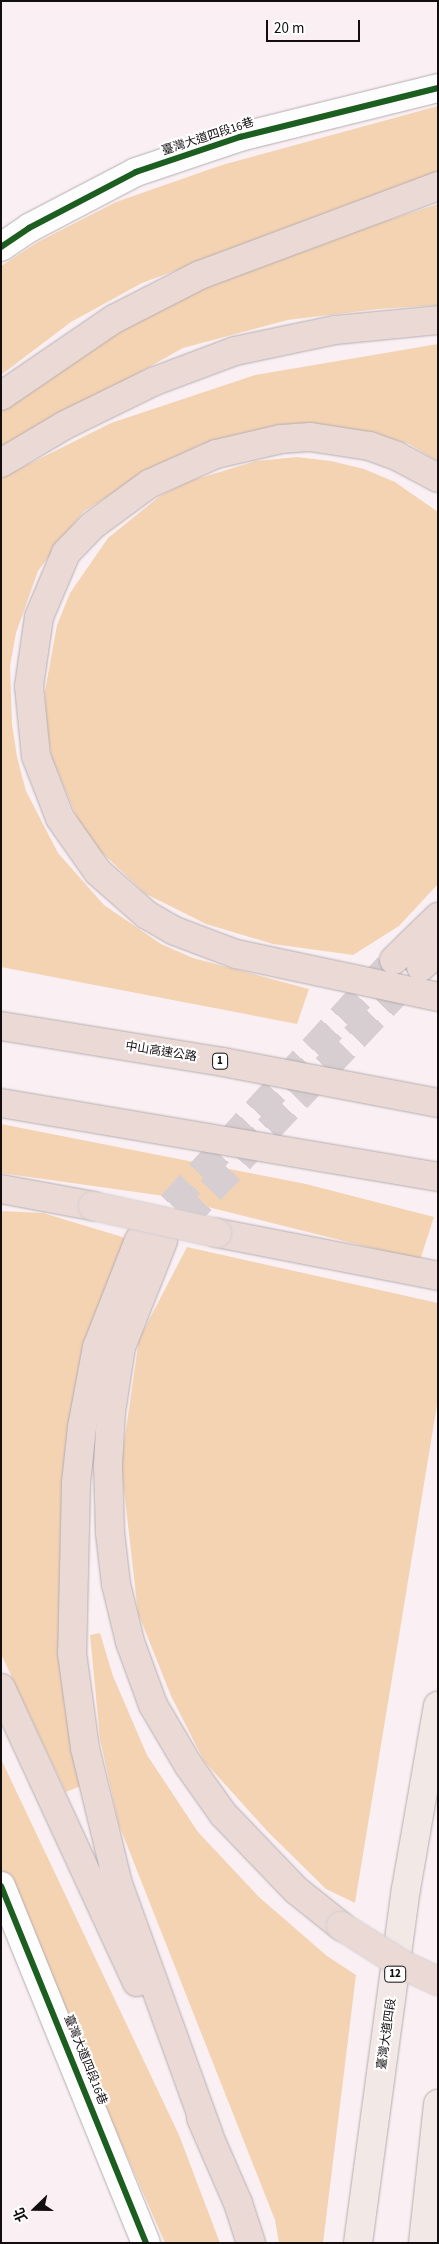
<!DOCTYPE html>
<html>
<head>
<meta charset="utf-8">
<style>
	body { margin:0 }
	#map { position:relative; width:439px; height:2244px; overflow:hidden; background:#faf0f3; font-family:"Source Sans 3","Noto Sans TC",sans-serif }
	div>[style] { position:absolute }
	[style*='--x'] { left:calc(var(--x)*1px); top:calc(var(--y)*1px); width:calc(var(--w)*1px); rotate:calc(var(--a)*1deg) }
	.green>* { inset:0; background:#f4d3b3 }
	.highway-tunnel>* { height:28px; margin-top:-14px; transform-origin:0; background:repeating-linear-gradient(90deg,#d7ced1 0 28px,transparent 0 42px) }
	.roads { filter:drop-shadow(0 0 1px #b4adaf) drop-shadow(0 0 1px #b4adaf) }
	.secondary>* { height:28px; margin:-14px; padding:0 14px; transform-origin:14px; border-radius:14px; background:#fefdfd }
	.primary>* { height:28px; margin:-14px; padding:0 14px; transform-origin:14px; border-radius:14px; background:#f2e8e6 }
	.highway>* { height:28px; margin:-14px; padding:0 14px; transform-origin:14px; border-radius:14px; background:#ebd9d6 }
	.bridges { filter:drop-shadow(0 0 1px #d3ced0) drop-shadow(0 0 1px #d3ced0) }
	.highway-bridge>* { height:28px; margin:-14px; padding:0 14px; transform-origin:14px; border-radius:14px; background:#ebd9d6 }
	.cycleway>* { height:6px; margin:-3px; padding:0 3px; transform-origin:3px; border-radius:3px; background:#1b5e20 }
	span { translate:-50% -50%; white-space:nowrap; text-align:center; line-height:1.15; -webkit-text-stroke:4px #fff; paint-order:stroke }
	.shield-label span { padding:1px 4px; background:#fff; border:1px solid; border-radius:4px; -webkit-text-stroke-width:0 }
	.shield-label { font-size:11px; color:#120d0f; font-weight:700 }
	.street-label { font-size:12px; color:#120d0f }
	.frame { position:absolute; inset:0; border:2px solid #120d0f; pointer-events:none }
	.north { position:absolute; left:10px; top:2184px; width:50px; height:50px; -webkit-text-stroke:4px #fff; paint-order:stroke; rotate:248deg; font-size:14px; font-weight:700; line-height:20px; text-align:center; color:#120d0f }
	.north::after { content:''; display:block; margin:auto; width:18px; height:22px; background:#120d0f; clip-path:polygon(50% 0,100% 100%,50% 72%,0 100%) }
	.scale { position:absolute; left:266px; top:20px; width:94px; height:22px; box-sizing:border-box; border:2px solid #120d0f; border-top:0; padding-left:6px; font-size:15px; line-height:18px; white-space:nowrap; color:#120d0f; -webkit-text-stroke:4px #fff; paint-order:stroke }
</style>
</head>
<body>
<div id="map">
	<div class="green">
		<div style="clip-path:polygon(438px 106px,438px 173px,142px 283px,71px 322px,1px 375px,1px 266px,38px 242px,116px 202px,222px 165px)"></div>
		<div style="clip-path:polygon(438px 204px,438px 305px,378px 309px,288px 320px,183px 348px,1px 450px,1px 409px,90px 346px,212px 283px,297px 250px)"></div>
		<div style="clip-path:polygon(438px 344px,438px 461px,409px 444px,379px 435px,339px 429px,228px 438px,200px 445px,147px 471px,83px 512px,38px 571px,16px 633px,10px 666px,12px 724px,17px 757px,26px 791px,58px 853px,104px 905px,161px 944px,193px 958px,309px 989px,297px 1024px,1px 967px,1px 478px,111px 423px,255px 375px)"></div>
		<div style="clip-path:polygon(297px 457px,331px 461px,364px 469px,395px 482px,438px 512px,438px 884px,399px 926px,353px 955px,273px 944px,206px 924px,146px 894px,97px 848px,78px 820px,52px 758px,46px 724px,45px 691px,57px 625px,70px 593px,108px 538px,160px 496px,190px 481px,256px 461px)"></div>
		<div style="clip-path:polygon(1px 1124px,306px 1184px,434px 1217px,420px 1260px,164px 1196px,1px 1173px)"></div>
		<div style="clip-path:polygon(1px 1211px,43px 1213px,129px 1239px,62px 1603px,64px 1701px,81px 1786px,66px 1792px,1px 1654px)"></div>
		<div style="clip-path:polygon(187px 1247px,438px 1303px,438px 1399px,355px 1903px,326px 1889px,268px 1832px,204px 1761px,171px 1696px,138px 1613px,121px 1464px,139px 1339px)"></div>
		<div style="clip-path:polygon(100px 1633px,113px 1676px,147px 1755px,198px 1832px,259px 1897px,327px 1956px,356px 1975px,323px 2243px,279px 2243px,275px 2220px,119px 1825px,100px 1739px,90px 1635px)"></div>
		<div style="clip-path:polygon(1px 1759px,179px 2135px,220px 2243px,165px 2243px,1px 1868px)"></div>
	</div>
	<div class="highway-tunnel">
		<div style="--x:182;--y:1221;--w:340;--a:-46.8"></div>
		<div style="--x:143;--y:1236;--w:373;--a:-47.7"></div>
	</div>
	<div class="roads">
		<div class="secondary">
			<div style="--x:1;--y:247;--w:34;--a:-34"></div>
			<div style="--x:29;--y:228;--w:121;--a:-27.6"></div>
			<div style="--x:136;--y:172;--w:110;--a:-18.6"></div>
			<div style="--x:240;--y:137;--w:204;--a:-13.9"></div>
			<div style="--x:1;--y:1886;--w:385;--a:67.9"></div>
		</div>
		<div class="primary">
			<div style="--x:358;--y:2243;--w:357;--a:-82.3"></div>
			<div style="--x:406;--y:1889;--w:186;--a:-80.1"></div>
			<div style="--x:423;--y:2243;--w:140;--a:-83.8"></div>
		</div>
		<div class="highway">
			<div style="--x:1;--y:396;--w:137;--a:-34.3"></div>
			<div style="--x:114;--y:319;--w:97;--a:-27.1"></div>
			<div style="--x:200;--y:275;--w:254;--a:-20.5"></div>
			<div style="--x:1;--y:463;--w:74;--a:-30.7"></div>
			<div style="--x:65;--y:425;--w:100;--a:-26.1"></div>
			<div style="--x:155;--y:381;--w:85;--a:-20.6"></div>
			<div style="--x:235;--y:351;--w:102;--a:-11.9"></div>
			<div style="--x:335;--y:330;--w:103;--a:-5.5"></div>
			<div style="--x:438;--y:478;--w:47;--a:-151.8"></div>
			<div style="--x:397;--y:456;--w:30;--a:-160"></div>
			<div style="--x:369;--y:446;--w:60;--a:-171.3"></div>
			<div style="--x:310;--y:437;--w:29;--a:176"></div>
			<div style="--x:281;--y:439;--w:67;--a:167"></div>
			<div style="--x:216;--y:454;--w:73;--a:155.9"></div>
			<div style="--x:149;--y:484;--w:69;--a:143.8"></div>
			<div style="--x:93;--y:525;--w:39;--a:134"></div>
			<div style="--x:66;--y:553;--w:69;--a:112.9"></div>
			<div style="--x:39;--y:617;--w:70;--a:98.2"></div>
			<div style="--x:29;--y:686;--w:70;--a:84.3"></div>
			<div style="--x:36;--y:756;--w:66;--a:68.8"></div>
			<div style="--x:60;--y:818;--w:66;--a:54.9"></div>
			<div style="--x:98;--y:872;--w:65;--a:41.3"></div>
			<div style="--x:147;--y:915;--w:32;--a:30"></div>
			<div style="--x:175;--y:931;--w:65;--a:20.7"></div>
			<div style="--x:236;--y:954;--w:207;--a:12"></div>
			<div style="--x:394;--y:960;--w:62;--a:-44.3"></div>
			<div style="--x:421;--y:967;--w:23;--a:-41"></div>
			<div style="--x:1;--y:1026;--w:225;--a:9.2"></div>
			<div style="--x:223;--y:1062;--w:219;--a:10.8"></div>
			<div style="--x:1;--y:1103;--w:443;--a:9.6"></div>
			<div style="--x:1;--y:1189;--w:94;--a:10.5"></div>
			<div style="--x:217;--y:1233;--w:225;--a:11"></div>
			<div style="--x:139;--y:1240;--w:115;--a:111.4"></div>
			<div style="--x:97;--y:1347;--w:81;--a:100.6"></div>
			<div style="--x:82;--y:1427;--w:56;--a:96.1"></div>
			<div style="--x:76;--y:1483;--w:170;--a:91.3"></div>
			<div style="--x:72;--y:1653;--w:96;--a:82.2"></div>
			<div style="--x:85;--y:1748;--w:140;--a:76.4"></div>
			<div style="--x:118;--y:1884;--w:267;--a:70.1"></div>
			<div style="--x:163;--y:1241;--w:114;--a:111.6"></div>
			<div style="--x:121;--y:1347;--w:66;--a:98.7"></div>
			<div style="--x:111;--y:1412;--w:53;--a:93.2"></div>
			<div style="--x:108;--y:1465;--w:68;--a:88.3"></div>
			<div style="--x:110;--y:1533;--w:51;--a:83.3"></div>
			<div style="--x:116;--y:1584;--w:60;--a:76.4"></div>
			<div style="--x:130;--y:1642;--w:67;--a:69.9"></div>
			<div style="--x:153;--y:1705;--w:71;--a:59.5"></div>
			<div style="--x:189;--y:1766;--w:59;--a:54.7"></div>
			<div style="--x:223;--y:1814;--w:105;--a:46.2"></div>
			<div style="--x:296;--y:1890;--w:58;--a:38.7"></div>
			<div style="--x:1;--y:1688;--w:324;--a:65.2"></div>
			<div style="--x:201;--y:2118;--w:93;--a:66.5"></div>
			<div style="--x:238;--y:2203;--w:42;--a:72"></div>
		</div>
	</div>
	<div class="bridges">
		<div class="highway-bridge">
			<div style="--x:93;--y:1206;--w:127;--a:12.3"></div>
			<div style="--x:341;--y:1926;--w:73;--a:32.2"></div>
			<div style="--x:403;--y:1965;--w:38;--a:25"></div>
		</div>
	</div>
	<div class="cycleway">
		<div style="--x:1;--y:247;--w:34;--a:-34"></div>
		<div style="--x:29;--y:228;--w:121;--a:-27.6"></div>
		<div style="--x:136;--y:172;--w:110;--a:-18.6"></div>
		<div style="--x:240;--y:137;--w:204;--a:-13.9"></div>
		<div style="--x:1;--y:1886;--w:385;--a:67.9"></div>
	</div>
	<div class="shield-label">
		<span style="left:220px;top:1061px">1</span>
		<span style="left:395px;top:1974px">12</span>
	</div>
	<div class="street-label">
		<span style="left:208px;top:137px;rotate:-18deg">臺灣大道四段16巷</span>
		<span style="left:161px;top:1052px;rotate:9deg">中山高速公路</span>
		<span style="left:387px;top:2034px;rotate:-82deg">臺灣大道四段</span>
		<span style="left:85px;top:2060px;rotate:68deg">臺灣大道四段16巷</span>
	</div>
	<div class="frame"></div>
	<div class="north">北</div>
	<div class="scale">20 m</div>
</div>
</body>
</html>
